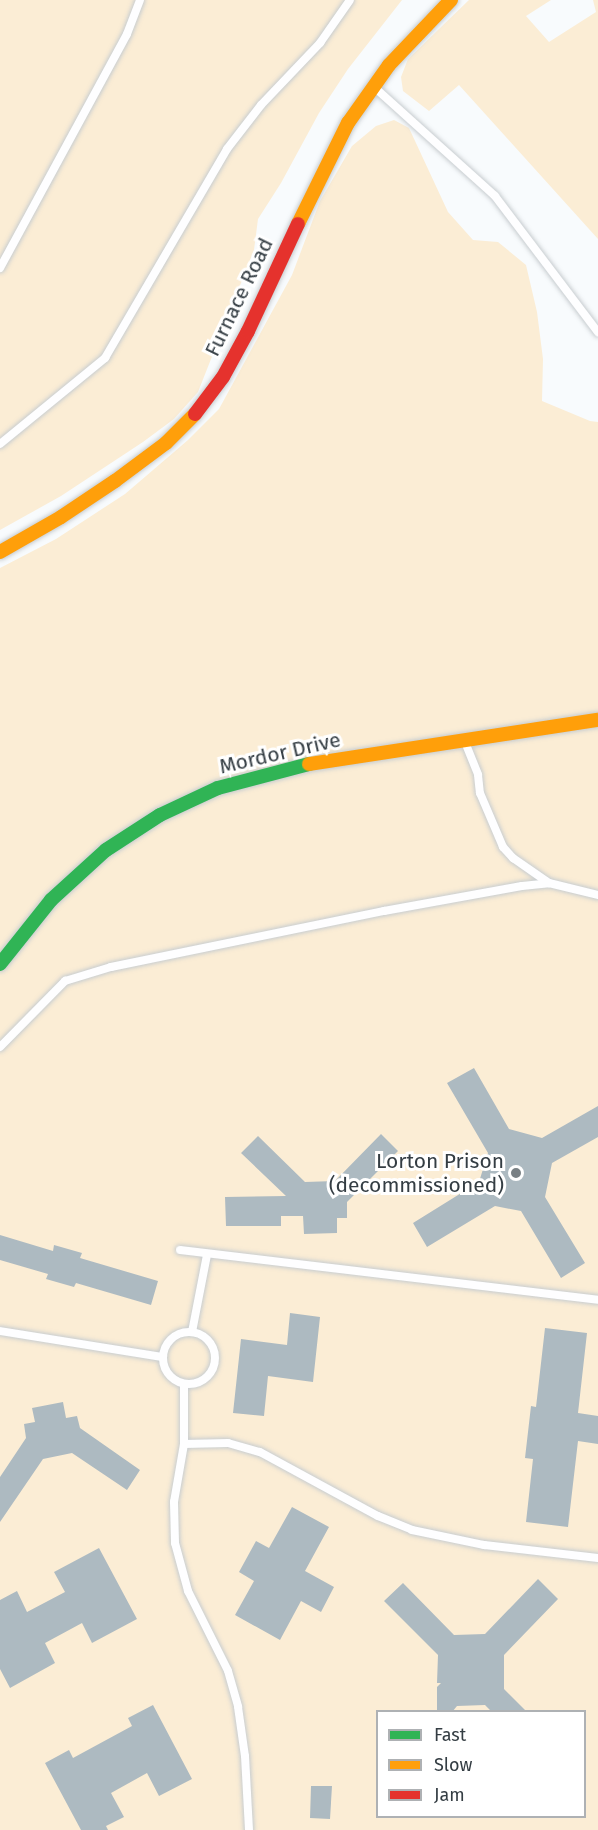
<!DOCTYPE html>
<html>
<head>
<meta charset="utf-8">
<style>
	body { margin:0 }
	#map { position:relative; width:598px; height:1830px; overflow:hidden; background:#f8fbfd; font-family:"Fira Sans",sans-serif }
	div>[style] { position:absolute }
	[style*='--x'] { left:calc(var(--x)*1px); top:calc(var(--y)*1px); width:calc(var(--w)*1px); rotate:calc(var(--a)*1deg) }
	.green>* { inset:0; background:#fbedd5 }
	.building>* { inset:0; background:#adbac1 }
	.roads { filter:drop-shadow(0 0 2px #c8cdd0) drop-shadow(0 0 2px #c8cdd0) }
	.lane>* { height:8px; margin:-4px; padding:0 4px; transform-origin:4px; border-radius:4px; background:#fefeff }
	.lane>.ring { margin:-4px; padding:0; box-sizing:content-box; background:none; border:8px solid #fefeff; border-radius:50% }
	.fast>* { height:14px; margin:-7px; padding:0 7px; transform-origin:7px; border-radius:7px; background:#30b455 }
	.slow>* { height:14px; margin:-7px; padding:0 7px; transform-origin:7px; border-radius:7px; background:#ff9f0a }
	.jam>* { height:14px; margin:-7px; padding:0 7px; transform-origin:7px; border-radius:7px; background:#e5322d }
	.dots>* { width:16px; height:16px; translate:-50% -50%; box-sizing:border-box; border:3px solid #fff; border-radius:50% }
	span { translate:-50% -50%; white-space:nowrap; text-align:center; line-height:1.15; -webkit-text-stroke:6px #fff; paint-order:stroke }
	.street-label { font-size:21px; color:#343d43 }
	.poi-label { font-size:21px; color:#343d43 }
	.right { translate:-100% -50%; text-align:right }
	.legend { position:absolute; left:376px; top:1710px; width:210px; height:108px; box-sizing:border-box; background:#fff; border:2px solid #aeb1b4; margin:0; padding:8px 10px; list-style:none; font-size:18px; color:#343d43 }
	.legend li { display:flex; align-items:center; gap:12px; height:30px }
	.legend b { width:30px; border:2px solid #aeb1b4 }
</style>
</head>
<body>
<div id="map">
	<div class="green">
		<div style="clip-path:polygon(0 0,402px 0,348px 69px,319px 113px,281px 183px,258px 219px,254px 250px,198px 392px,174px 419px,143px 442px,61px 496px,0 530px)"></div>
		<div style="clip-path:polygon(469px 0,551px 0,526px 16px,549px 42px,596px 12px,593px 0,598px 0,598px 239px,459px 85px,429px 111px,403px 91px,401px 77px,408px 59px)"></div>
		<div style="clip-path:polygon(evenodd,394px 120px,409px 128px,448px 212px,473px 240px,498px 242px,526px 265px,537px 312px,543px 359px,542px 401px,590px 421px,598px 422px,598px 1830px,0 1830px,0 568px,56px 539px,125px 494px,188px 440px,219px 409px,292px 275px,320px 201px,352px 146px,376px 126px,394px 120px,378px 1712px,584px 1712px,584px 1816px,378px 1816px,378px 1712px)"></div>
	</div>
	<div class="building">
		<div style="clip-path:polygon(474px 1068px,509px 1129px,542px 1138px,598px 1106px,598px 1137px,552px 1163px,545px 1197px,585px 1263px,561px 1278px,521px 1211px,495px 1206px,427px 1247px,413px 1223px,479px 1182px,488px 1153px,447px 1083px)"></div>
		<div style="clip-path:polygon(381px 1134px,398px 1151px,347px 1202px,347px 1218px,337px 1218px,337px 1233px,304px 1234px,303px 1216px,281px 1216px,281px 1226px,226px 1226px,225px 1197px,286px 1196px,241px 1153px,258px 1136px,305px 1182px,335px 1181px)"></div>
		<div style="clip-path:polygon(0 1235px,53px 1251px,54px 1245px,82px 1253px,80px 1258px,158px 1281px,151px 1305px,76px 1283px,74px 1287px,46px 1279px,48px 1274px,0 1260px)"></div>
		<div style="clip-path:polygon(290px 1313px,320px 1317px,313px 1382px,268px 1376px,264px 1416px,233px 1413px,241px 1339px,287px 1345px)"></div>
		<div style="clip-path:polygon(545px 1328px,587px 1333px,578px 1413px,598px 1416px,598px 1444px,578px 1441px,568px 1527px,526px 1522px,533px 1459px,525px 1458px,531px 1406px,536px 1407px)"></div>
		<div style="clip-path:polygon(63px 1402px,66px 1418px,77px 1416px,80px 1428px,140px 1470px,127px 1490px,72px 1453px,43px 1459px,0 1522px,0 1477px,26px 1438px,24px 1424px,35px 1422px,32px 1408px)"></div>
		<div style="clip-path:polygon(292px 1507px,329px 1527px,305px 1571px,334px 1587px,321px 1612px,301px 1601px,280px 1640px,235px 1615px,254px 1581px,239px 1572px,256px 1541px,269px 1548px)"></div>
		<div style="clip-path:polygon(99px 1548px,137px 1619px,92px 1643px,82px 1623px,45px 1643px,55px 1663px,10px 1688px,0 1669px,0 1600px,17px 1591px,27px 1612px,65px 1592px,54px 1572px)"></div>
		<div style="clip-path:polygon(538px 1579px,558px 1599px,504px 1655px,504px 1689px,527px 1712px,492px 1712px,485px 1705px,457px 1706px,452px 1712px,437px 1712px,437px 1687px,441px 1683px,437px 1683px,438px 1655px,384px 1601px,403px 1583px,454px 1635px,485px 1634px)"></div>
		<div style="clip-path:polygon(153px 1705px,192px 1779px,159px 1796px,147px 1773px,111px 1793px,124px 1817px,106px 1826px,108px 1830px,81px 1830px,45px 1763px,69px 1750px,73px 1758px,132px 1726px,128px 1718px)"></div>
		<div style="clip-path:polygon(311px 1786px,332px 1786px,330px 1819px,310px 1818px)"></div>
	</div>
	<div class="roads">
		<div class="lane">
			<div style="--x:374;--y:87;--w:163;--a:42"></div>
			<div style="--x:495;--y:196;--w:171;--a:52.9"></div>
			<div style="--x:0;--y:268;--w:266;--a:-61.5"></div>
			<div style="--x:127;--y:34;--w:36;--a:-69"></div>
			<div style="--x:0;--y:444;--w:136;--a:-39.3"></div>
			<div style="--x:105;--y:358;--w:242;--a:-59.7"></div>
			<div style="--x:227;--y:149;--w:56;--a:-52.3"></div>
			<div style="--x:261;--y:105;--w:86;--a:-46.4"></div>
			<div style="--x:320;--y:43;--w:52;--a:-55.1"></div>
			<div style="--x:465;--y:742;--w:35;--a:68"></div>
			<div style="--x:478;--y:775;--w:18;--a:84"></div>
			<div style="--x:480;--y:793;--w:59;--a:66.9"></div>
			<div style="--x:503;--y:847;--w:15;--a:48"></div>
			<div style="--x:513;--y:858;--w:44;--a:34.8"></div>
			<div style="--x:0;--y:1047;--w:93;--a:-45.4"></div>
			<div style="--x:65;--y:981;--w:48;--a:-16.9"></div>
			<div style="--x:111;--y:967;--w:279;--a:-11.6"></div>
			<div style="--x:384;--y:911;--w:140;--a:-10.3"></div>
			<div style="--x:522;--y:886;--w:27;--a:-6"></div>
			<div style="--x:549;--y:883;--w:50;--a:13.8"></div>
			<div style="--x:180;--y:1250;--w:421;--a:6.8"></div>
			<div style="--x:0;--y:1331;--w:165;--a:9.1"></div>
			<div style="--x:192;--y:1332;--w:78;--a:-79"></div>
			<div class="ring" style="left:163px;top:1332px;width:44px;height:44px"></div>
			<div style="--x:184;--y:1384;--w:60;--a:90"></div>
			<div style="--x:184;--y:1444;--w:59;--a:99.8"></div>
			<div style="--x:174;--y:1502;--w:41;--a:88.6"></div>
			<div style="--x:175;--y:1543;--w:50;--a:74.8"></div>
			<div style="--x:188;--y:1591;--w:89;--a:63.4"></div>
			<div style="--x:228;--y:1671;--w:37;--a:74"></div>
			<div style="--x:238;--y:1707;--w:49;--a:81.9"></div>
			<div style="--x:245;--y:1756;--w:74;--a:86.9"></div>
			<div style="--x:184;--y:1444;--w:44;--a:-1.3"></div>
			<div style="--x:228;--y:1443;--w:33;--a:16"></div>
			<div style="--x:260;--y:1452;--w:134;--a:28.5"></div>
			<div style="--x:378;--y:1516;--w:37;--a:22"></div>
			<div style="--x:412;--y:1530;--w:74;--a:11.8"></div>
			<div style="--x:484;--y:1545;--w:115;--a:6.5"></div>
		</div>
		<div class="fast">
			<div style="--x:0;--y:964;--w:82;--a:-51.4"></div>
			<div style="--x:51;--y:900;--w:74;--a:-42.3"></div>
			<div style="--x:106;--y:850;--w:64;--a:-32.9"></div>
			<div style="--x:160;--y:815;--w:64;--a:-25"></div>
			<div style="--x:218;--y:788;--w:94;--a:-14.8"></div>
		</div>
		<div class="slow">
			<div style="--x:298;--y:224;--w:113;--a:-63.7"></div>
			<div style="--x:348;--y:123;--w:71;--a:-54.7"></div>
			<div style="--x:389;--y:65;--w:90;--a:-46.4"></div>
			<div style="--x:0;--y:552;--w:70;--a:-29.8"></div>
			<div style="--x:61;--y:517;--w:65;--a:-33.7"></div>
			<div style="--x:115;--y:481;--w:64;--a:-36.7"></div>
			<div style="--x:166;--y:443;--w:41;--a:-45"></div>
			<div style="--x:309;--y:764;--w:292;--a:-8.7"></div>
		</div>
		<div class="jam">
			<div style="--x:195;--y:414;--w:46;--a:-52.9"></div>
			<div style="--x:223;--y:377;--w:52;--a:-61.5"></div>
			<div style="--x:248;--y:331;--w:118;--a:-65"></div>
		</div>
	</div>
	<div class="dots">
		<div style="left:516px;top:1173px;background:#798084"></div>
	</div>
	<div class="street-label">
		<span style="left:239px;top:297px;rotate:-64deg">Furnace Road</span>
		<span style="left:280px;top:753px;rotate:-13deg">Mordor Drive</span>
	</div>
	<div class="poi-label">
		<span class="right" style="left:504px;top:1173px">Lorton Prison<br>(decommissioned)</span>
	</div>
	<ul class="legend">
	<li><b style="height:8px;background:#30b455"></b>Fast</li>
	<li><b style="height:8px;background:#ff9f0a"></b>Slow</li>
	<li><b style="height:8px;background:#e5322d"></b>Jam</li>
	</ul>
</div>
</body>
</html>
